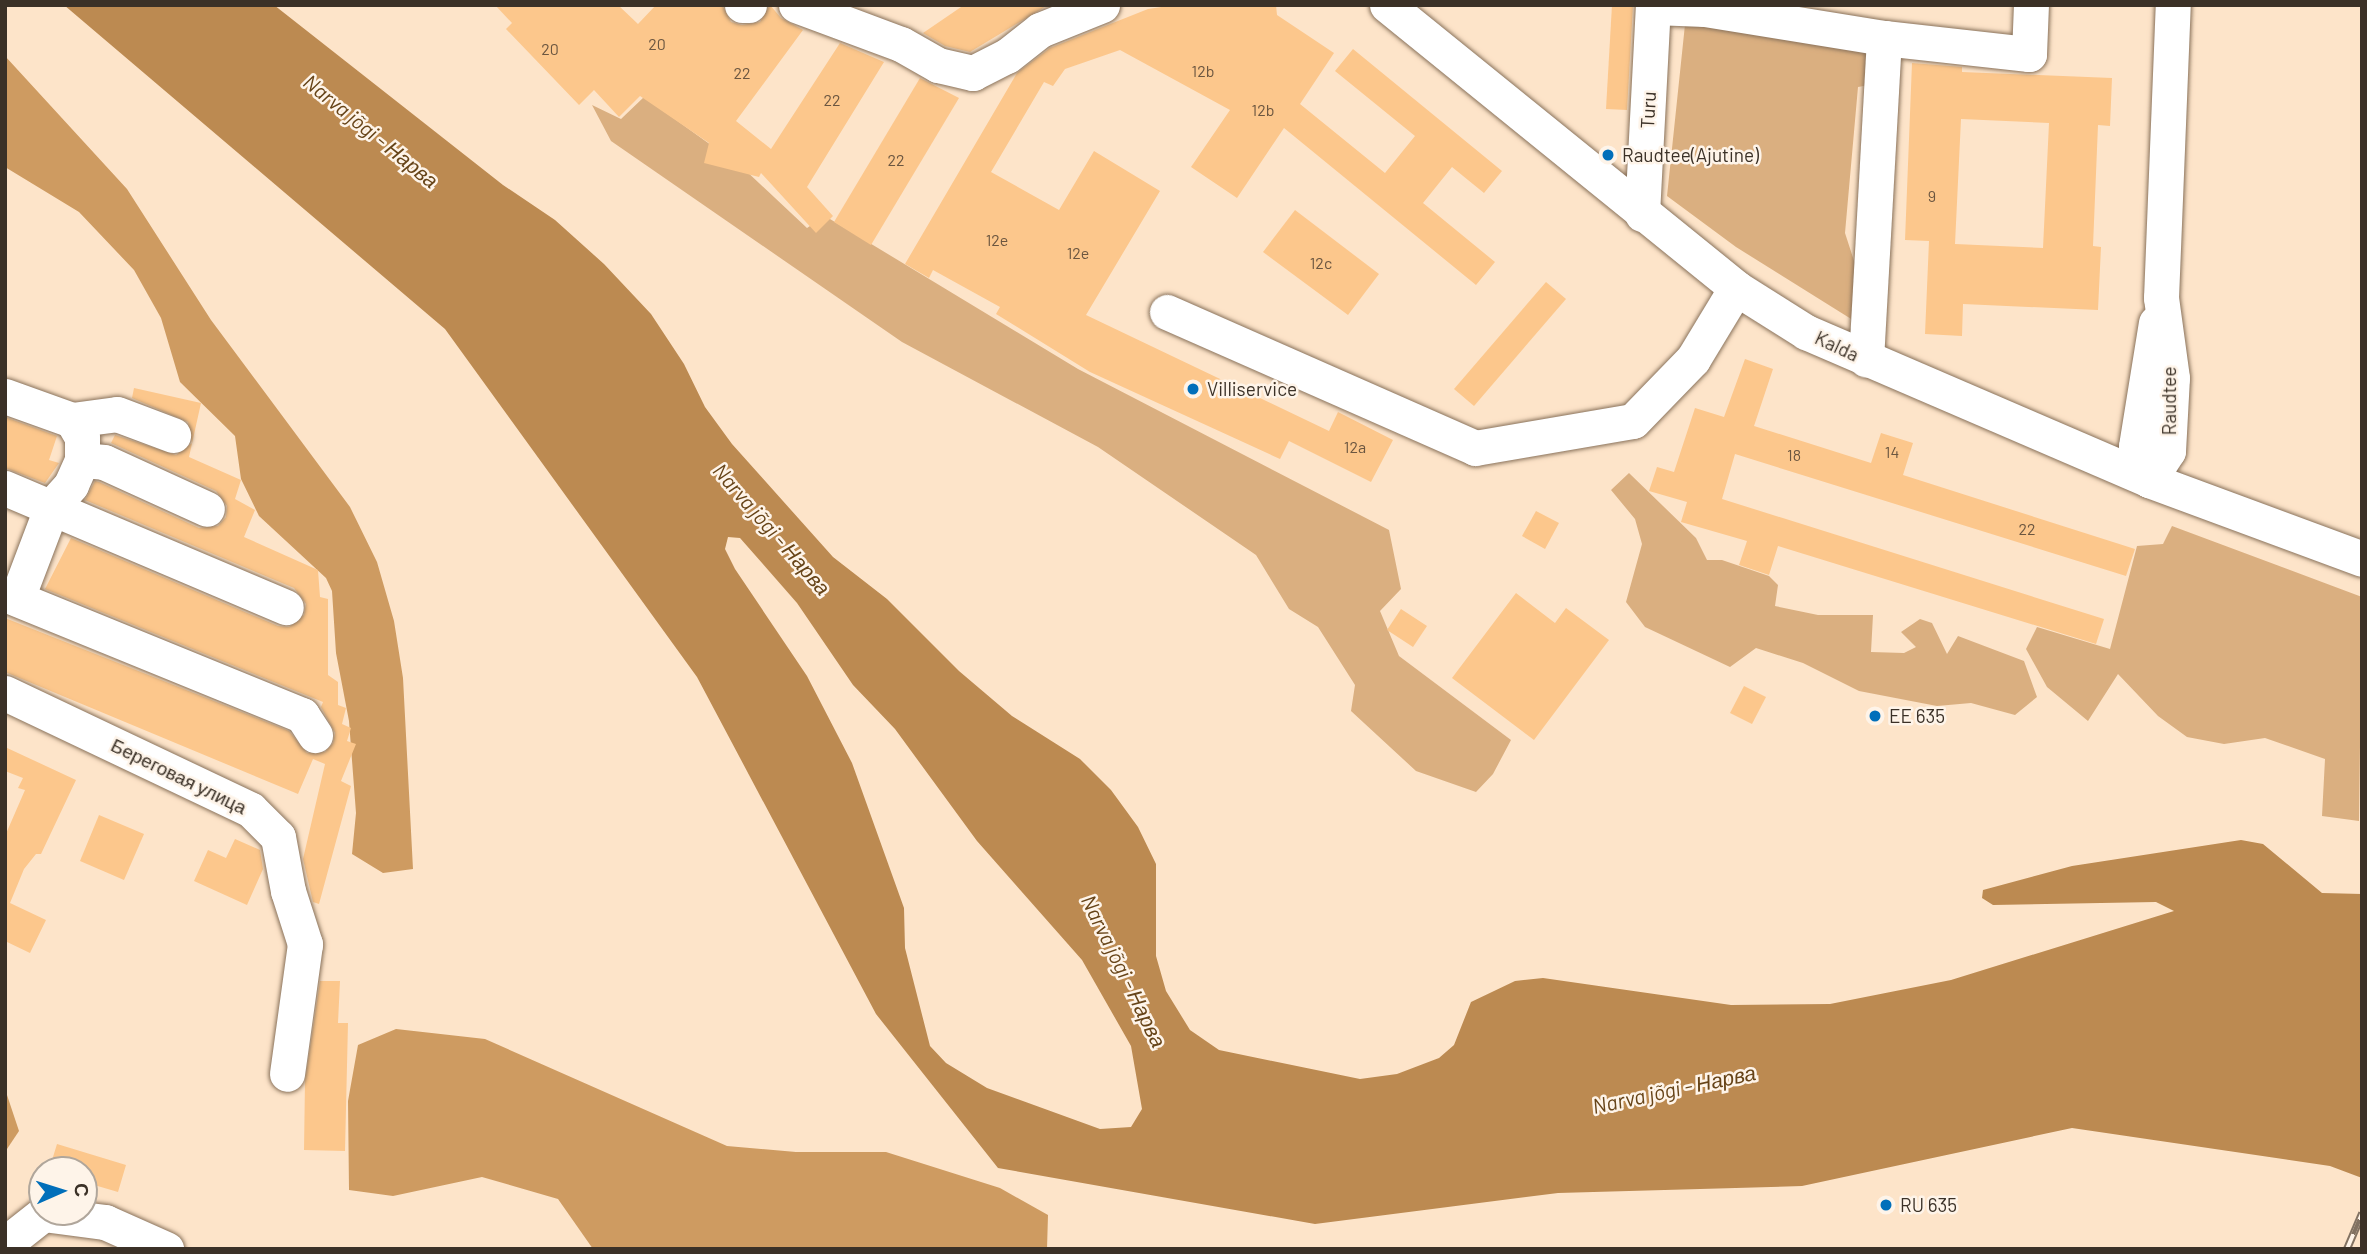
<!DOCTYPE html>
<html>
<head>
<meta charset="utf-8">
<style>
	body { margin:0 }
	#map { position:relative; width:2367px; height:1254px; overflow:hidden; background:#fde4c9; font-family:Barlow,sans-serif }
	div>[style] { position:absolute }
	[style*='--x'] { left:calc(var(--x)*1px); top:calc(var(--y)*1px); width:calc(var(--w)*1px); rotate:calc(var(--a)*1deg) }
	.green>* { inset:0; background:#daaf80 }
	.forest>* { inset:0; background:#ce9b61 }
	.water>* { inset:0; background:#bc8a51 }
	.building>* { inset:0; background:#fcc78c }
	.roads { filter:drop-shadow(0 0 2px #89725b) drop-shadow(0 0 2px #89725b) }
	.minor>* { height:35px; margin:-17.5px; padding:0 17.5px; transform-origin:17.5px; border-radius:17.5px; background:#fff }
	.rail>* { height:8px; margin-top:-4px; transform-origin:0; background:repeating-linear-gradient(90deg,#fef4e9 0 16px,#827262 0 32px); box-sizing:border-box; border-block:2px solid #827262 }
	.dots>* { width:19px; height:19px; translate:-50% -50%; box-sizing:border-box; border:4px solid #fef4e9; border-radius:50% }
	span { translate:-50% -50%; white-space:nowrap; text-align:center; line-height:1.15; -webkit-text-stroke:5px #fef4e9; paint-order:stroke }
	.number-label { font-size:16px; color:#6b5640 }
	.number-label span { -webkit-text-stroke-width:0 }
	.street-label { font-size:19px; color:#3b3127 }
	.poi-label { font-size:19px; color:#3b3127 }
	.left { translate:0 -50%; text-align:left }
	.water-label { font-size:21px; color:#674418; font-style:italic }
	.frame { position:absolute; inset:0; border:7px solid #3b3127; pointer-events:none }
	.north { position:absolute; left:28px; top:1156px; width:70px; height:70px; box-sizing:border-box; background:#fef4e9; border:2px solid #b0a69b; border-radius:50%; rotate:87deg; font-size:19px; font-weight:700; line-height:28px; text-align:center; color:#3b3127 }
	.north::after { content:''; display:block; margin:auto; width:24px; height:32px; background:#016fba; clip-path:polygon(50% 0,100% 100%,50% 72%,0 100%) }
</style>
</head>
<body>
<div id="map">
	<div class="green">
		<div style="clip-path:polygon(1686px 15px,1874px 55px,1875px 84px,1858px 87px,1845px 233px,1856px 267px,1856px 322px,1736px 247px,1667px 196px)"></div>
		<div style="clip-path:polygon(644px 97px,743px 168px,807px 228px,825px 216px,1078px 369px,1389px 530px,1401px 589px,1380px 611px,1399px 656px,1511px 740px,1493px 774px,1476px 792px,1416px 771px,1351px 711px,1355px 685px,1318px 627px,1289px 609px,1256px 555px,1098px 447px,902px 342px,611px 141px,592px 105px,621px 119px)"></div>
		<div style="clip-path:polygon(1629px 473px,1696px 538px,1707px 560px,1722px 560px,1769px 576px,1778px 585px,1775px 606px,1818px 615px,1873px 615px,1871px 652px,1904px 653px,1916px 647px,1901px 632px,1920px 619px,1932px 623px,1947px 654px,1958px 636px,2024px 661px,2037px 697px,2015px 715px,1971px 703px,1937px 706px,1859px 691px,1803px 663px,1756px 648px,1730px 667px,1645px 627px,1626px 602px,1642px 544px,1635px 519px,1611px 490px)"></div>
		<div style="clip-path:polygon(2172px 526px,2362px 597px,2359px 821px,2322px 816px,2325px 759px,2265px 738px,2224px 744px,2187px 737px,2158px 716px,2118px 674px,2088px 721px,2047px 687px,2026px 649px,2037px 627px,2110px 649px,2137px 546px,2163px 544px)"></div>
	</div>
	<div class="forest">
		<div style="clip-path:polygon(5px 56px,127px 189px,211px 320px,350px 507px,377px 562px,394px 621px,403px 678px,413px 869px,383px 873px,352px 854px,356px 813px,349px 721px,336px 653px,332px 591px,326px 578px,259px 516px,241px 479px,235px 436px,180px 382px,161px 318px,134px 270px,79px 212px,5px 167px)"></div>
		<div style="clip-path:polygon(396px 1029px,485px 1039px,727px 1146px,796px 1152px,886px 1152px,1000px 1188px,1048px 1215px,1047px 1249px,593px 1249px,558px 1199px,482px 1177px,393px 1196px,349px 1190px,348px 1101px,358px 1045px)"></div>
		<div style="clip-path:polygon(5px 1089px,19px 1131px,5px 1152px)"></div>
	</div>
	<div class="water">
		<div style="clip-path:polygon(evenodd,64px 5px,274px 5px,503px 185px,555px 220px,604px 264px,651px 314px,684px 364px,705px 407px,732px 444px,833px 557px,887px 599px,959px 671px,1012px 716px,1080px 759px,1111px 790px,1138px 827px,1156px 864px,1156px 956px,1166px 991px,1190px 1030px,1219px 1050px,1360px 1079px,1397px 1074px,1439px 1058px,1454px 1045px,1471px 1002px,1515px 981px,1543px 978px,1731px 1005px,1830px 1004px,1951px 980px,2174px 911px,2156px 902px,1993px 905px,1982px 898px,1983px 890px,2072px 866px,2241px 840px,2263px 844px,2322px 893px,2362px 894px,2362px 1178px,2330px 1166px,2072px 1128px,1802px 1186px,1558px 1193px,1315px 1224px,998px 1168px,876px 1014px,697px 677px,445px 329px,64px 5px,728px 537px,740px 538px,797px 603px,853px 685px,895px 729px,977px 841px,1082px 960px,1131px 1046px,1142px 1109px,1131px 1127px,1100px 1129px,987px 1088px,946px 1063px,930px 1046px,905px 948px,904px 908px,852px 763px,807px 676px,735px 569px,725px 549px,728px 537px)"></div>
	</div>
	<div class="building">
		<div style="clip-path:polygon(495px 5px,618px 5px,638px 24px,656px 5px,722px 5px,731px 22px,742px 25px,760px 22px,770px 5px,781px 18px,803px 30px,736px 121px,771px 149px,840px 43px,884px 62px,807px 187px,833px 216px,816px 233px,761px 173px,759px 177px,704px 163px,709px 143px,640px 96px,619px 117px,594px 90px,579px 105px,506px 29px,512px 23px)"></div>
		<div style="clip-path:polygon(964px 5px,1048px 5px,970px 52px,945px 46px,923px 33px)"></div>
		<div style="clip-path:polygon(1175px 5px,1276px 5px,1277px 15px,1334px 53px,1300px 104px,1385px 173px,1415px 136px,1335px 71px,1353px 49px,1502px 171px,1484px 193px,1452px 167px,1423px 203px,1495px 262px,1476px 285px,1284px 128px,1237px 198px,1191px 167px,1230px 110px,1120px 50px,1065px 69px,1053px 86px,1044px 82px,991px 172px,1059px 210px,1094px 151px,1160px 191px,1086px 315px,1329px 431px,1338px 412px,1393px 440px,1371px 482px,1289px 441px,1280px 459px,1090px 372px,996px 314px,1000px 307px,933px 270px,929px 278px,905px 264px,1017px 73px,1050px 48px,1148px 9px)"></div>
		<div style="clip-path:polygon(1612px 5px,1633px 5px,1627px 110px,1606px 109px)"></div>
		<div style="clip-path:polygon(evenodd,1912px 63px,1962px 67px,1962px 72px,2112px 78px,2110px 126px,2098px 125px,2093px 246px,2101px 247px,2098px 310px,1963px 304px,1962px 336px,1925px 334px,1929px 241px,1905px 240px,1912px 63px,1961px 119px,2049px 123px,2043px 248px,1955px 244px,1961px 119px)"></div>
		<div style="clip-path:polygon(920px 78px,959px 98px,871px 245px,834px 222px)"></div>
		<div style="clip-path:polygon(1295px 210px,1379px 274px,1348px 315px,1263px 252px)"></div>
		<div style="clip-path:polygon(1546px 282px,1566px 299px,1474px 406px,1454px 389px)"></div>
		<div style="clip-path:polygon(1745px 359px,1773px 369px,1754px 426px,1871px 463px,1881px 433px,1913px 443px,1903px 475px,2135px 549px,2126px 576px,1735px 454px,1722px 499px,2104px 619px,2096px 644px,1778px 546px,1769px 575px,1739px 565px,1747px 541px,1681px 522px,1687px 502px,1649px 491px,1657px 467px,1674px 472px,1695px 408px,1724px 417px)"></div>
		<div style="clip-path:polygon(134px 388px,201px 403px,189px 457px,241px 480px,235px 499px,255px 510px,244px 537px,318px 570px,320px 597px,328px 599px,328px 675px,338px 682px,338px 705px,346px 708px,342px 724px,351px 728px,347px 741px,356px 744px,341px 781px,351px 786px,319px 904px,313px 902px,303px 859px,325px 764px,313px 759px,298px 794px,5px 672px,5px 618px,289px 731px,307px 753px,325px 752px,333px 743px,335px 733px,321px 707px,323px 702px,45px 589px,71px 538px,278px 626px,289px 627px,304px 615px,306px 604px,294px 588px,85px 500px,95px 481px,99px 482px,199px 528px,218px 526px,226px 517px,227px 506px,216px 491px,111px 443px,115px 435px,176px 455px,192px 443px,188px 422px,132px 398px)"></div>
		<div style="clip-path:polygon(5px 417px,57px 436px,49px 460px,59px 463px,45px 483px,5px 468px)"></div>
		<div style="clip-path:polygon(1536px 511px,1559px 523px,1545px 549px,1522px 536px)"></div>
		<div style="clip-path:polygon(1516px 593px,1555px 623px,1566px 608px,1609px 640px,1534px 740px,1452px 678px)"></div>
		<div style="clip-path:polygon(1401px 609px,1427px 626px,1413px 647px,1387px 630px)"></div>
		<div style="clip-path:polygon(1744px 686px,1766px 697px,1752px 724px,1730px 713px)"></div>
		<div style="clip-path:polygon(5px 747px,76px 780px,41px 854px,36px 854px,24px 869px,10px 903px,46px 920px,30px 953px,5px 941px,5px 836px,25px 790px,18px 788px,23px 778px,5px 771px)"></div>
		<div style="clip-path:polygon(99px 815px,144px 834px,124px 880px,80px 861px)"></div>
		<div style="clip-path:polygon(235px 839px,260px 850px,263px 869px,247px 905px,194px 881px,208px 850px,226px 858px)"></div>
		<div style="clip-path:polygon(320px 981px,340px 981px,338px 1023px,348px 1023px,345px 1151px,304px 1150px,305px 1081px)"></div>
		<div style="clip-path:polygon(57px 1144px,126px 1165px,118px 1192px,84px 1182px,84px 1170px,49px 1170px)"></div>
	</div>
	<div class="roads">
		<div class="minor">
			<div style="--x:742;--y:5;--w:7;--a:0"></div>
			<div style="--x:796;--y:5;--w:112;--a:20.4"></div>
			<div style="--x:901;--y:44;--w:43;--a:29.6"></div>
			<div style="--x:938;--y:65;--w:36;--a:13"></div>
			<div style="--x:973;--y:73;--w:38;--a:-27"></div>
			<div style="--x:1007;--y:56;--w:42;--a:-38.2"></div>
			<div style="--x:1040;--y:30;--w:67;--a:-22"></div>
			<div style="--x:1387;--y:5;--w:449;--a:39"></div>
			<div style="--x:1736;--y:288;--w:83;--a:32.2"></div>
			<div style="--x:1806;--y:332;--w:374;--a:23.3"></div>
			<div style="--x:2149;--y:480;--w:227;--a:20.3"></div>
			<div style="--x:1653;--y:7;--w:52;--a:2.2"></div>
			<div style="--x:1705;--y:9;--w:181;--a:9.2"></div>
			<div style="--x:1884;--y:38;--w:322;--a:93.2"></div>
			<div style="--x:1884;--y:38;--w:146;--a:6.3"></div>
			<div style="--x:2029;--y:54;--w:49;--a:-87.7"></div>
			<div style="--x:1642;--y:214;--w:209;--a:-87"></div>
			<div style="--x:1167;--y:312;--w:337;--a:23.8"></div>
			<div style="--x:1475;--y:448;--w:160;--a:-9.7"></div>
			<div style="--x:1633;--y:421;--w:86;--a:-45.9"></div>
			<div style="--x:1693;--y:359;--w:83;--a:-58.8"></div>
			<div style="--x:5;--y:396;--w:71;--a:19.7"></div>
			<div style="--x:72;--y:420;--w:20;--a:60"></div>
			<div style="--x:82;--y:437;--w:23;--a:90"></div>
			<div style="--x:82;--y:460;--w:27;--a:114"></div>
			<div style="--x:71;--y:485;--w:28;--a:132"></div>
			<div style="--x:52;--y:506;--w:98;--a:110.8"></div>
			<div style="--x:72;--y:420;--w:45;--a:-7.6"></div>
			<div style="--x:117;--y:414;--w:60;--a:20.6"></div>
			<div style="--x:82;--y:460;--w:22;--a:5"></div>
			<div style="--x:104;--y:462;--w:113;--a:24.5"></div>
			<div style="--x:2149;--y:480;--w:35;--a:-57"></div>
			<div style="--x:2168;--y:451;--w:73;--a:-86.9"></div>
			<div style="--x:2172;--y:378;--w:81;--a:-97.8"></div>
			<div style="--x:2161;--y:298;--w:293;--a:-87.7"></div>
			<div style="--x:2149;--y:480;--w:36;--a:-111"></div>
			<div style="--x:2136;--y:446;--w:125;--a:-80.8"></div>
			<div style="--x:5;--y:488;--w:305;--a:23"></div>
			<div style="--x:5;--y:594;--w:321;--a:22.2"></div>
			<div style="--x:302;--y:715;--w:24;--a:57"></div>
			<div style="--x:5;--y:693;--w:272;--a:25.4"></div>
			<div style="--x:251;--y:810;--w:38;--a:45"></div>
			<div style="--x:278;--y:837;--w:55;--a:79.5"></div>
			<div style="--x:288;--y:891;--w:56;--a:72.2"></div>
			<div style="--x:305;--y:944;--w:131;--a:97.9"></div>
			<div style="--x:5;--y:1244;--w:48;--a:-38.3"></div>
			<div style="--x:43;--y:1214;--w:63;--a:7.4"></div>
			<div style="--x:105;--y:1222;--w:67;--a:23.9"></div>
		</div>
	</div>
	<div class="rail">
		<div style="--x:2347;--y:1249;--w:39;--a:-67"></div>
	</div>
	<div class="dots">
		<div style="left:1608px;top:155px;background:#016fba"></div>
		<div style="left:1193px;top:389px;background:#016fba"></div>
		<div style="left:1875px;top:716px;background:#016fba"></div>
		<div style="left:1886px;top:1205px;background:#016fba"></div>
	</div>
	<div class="number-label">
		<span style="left:657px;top:44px">20</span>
		<span style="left:550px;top:49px">20</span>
		<span style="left:1203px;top:71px">12b</span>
		<span style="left:742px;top:73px">22</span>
		<span style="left:832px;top:100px">22</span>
		<span style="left:1263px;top:110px">12b</span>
		<span style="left:896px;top:160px">22</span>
		<span style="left:1932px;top:196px">9</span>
		<span style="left:997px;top:240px">12e</span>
		<span style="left:1078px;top:253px">12e</span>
		<span style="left:1321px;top:263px">12c</span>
		<span style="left:1355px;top:447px">12a</span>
		<span style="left:1892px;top:452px">14</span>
		<span style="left:1794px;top:455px">18</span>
		<span style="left:2027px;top:529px">22</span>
	</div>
	<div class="street-label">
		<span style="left:1648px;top:110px;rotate:-87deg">Turu</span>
		<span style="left:1837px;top:346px;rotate:25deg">Kalda</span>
		<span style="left:2169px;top:401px;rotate:-90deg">Raudtee</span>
		<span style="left:179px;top:776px;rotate:26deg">Береговая улица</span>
	</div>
	<div class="poi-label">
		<span class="left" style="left:1622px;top:155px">Raudtee(Ajutine)</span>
		<span class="left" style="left:1207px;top:389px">Villiservice</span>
		<span class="left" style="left:1889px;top:716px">EE 635</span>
		<span class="left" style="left:1900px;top:1205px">RU 635</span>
	</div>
	<div class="water-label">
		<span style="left:371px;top:131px;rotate:39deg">Narva jõgi - Нарва</span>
		<span style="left:772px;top:529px;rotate:49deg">Narva jõgi - Нарва</span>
		<span style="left:1124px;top:971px;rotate:64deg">Narva jõgi - Нарва</span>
		<span style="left:1674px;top:1089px;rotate:-12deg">Narva jõgi - Нарва</span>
	</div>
	<div class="frame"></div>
	<div class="north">С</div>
</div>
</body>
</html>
